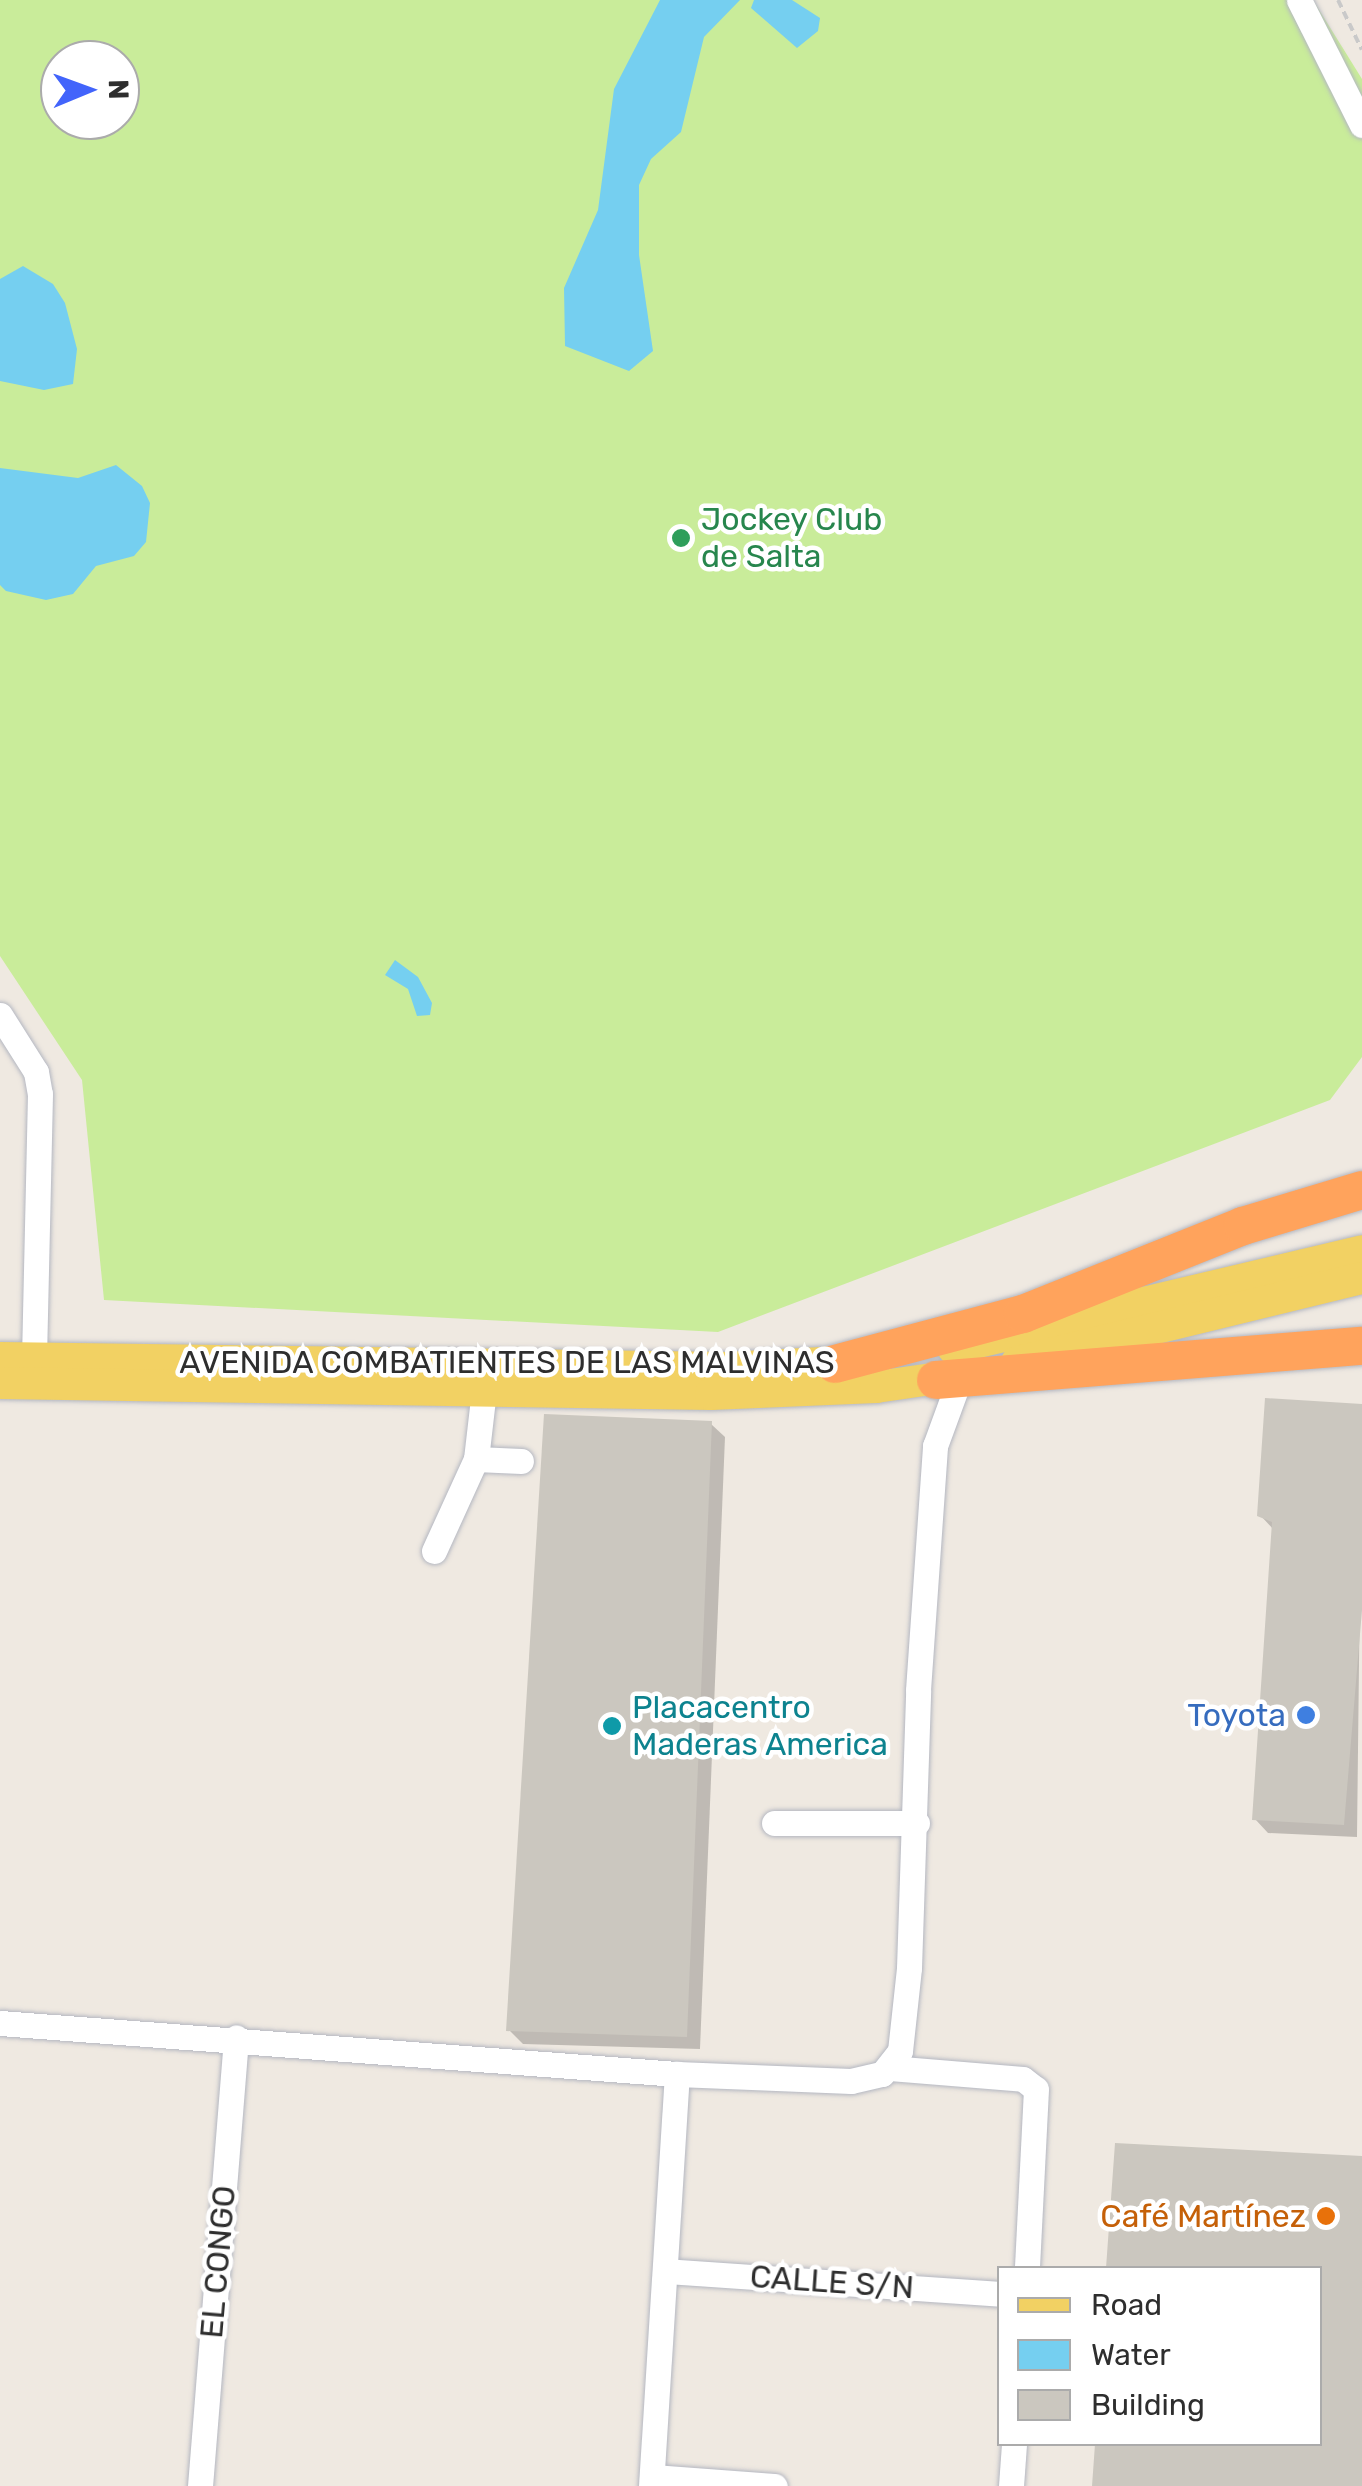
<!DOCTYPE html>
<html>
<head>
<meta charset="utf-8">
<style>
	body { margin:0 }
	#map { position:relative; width:1362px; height:2486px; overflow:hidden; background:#efe9e1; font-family:Rubik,sans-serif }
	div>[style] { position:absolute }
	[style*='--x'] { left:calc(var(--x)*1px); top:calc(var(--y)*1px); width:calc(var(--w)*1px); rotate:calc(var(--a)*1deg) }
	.pitch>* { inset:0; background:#c9ec9a }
	.water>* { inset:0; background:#75cff0 }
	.shadow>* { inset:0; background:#0003 }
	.building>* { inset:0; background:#cbc7bf }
	.path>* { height:4px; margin-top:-2px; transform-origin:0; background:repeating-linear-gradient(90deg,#c9c9c9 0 8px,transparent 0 13px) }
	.roads { filter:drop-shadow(0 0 2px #b4b7c1) drop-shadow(0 0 2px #b4b7c1) }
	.minor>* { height:25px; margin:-12.5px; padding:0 12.5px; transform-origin:12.5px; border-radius:12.5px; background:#fff }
	.major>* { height:32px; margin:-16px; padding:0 16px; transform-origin:16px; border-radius:16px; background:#f2d163 }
	.highway>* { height:38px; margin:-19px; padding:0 19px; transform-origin:19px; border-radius:19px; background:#ffa35c }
	.dots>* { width:28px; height:28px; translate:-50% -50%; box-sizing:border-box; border:5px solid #fff; border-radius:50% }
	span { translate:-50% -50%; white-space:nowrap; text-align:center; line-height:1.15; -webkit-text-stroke:9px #fff; paint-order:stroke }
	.leisure-label { font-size:32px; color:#27864d }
	.left { translate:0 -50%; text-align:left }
	.street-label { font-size:32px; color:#2e2e2e }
	.culture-label { font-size:32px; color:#0d838f }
	.shop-label { font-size:32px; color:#366cbe }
	.right { translate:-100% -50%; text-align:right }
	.food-label { font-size:32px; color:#c56008 }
	.legend { position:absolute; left:997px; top:2266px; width:325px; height:180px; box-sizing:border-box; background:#fff; border:2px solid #ababab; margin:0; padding:12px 18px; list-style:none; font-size:30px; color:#2e2e2e }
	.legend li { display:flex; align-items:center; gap:20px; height:50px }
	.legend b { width:50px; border:2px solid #ababab }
	.north { position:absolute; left:40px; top:40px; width:100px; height:100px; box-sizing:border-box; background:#fff; border:2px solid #ababab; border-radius:50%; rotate:89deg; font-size:28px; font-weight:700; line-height:40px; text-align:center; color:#2e2e2e }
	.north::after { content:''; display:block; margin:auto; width:35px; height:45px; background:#4264fb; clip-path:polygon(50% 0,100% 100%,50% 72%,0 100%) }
</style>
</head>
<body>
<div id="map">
	<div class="pitch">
		<div style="clip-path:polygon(evenodd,0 0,1313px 0,1362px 79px,1362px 1057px,1330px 1100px,718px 1332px,104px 1300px,82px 1080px,0 956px,0 0,60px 60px,120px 60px,120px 120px,60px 120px,60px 60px)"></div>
	</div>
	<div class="water">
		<div style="clip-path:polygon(660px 0,740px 0,704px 37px,681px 132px,651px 159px,639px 185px,639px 255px,653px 351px,629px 371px,565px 346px,564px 288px,598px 210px,614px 89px)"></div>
		<div style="clip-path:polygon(754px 0,792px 0,820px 18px,818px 31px,797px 48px,751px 8px)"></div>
		<div style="clip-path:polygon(23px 266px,53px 284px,65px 303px,77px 349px,73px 384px,44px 390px,0 381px,0 279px)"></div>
		<div style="clip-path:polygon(116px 465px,142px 486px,150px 503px,146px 542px,134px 556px,96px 566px,73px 594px,46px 600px,6px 591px,0 585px,0 468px,78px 478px)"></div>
		<div style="clip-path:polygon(395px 960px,418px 977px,432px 1003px,430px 1015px,417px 1016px,408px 989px,385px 975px)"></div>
	</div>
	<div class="shadow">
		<div style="clip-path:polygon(1362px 1407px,1357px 1837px,1268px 1833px,1255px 1819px,1274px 1530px,1260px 1515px)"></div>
		<div style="clip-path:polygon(711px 1424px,725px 1437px,700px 2049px,523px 2044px,509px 2030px)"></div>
		<div style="clip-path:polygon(1117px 2146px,1362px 2158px,1362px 2486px,1095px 2486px,1098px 2444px,1320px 2444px,1320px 2268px,1109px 2268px)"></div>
	</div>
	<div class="building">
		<div style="clip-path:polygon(1265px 1398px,1362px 1404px,1362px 1610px,1344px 1825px,1252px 1820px,1272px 1522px,1257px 1516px)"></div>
		<div style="clip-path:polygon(544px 1414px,712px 1421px,687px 2037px,506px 2031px)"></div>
		<div style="clip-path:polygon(1115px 2143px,1362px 2156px,1362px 2486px,1092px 2486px,1095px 2444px,1320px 2444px,1320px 2268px,1106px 2268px)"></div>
	</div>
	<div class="path">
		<div style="--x:1338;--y:0;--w:55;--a:64.4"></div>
	</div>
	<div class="roads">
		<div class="minor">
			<div style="--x:1299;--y:0;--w:140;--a:63.3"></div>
			<div style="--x:0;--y:1015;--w:67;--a:57.7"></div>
			<div style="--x:36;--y:1072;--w:22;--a:80"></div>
			<div style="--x:40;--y:1094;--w:267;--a:91.3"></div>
			<div style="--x:476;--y:1459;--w:45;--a:2.5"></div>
			<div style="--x:434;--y:1551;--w:101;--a:-65.5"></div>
			<div style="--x:476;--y:1459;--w:69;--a:-83.4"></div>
			<div style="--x:774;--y:1823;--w:143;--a:0"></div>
			<div style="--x:0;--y:2023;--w:679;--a:4.31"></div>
			<div style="--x:677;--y:2074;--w:174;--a:2.3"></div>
			<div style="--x:851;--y:2081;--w:32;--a:-13"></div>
			<div style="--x:882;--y:2074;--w:29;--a:-52"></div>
			<div style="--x:900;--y:2051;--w:83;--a:-83.8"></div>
			<div style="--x:909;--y:1968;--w:278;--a:-88.1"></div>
			<div style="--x:918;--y:1690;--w:245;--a:-86"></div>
			<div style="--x:935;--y:1446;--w:67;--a:-69.9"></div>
			<div style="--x:890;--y:2068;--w:133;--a:4.7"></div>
			<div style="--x:1023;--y:2079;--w:16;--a:38"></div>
			<div style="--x:1036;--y:2089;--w:179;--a:92.9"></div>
			<div style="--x:665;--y:2271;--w:335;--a:3.9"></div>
			<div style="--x:652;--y:2477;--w:123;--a:4.2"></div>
			<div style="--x:200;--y:2486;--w:450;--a:-85.4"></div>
			<div style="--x:651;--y:2486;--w:413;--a:-86.4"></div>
			<div style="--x:1011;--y:2486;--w:42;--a:-85.9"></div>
		</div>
		<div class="major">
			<div style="--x:953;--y:1348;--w:420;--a:-13.3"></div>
			<div style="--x:0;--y:1358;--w:727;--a:0.79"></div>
			<div style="--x:727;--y:1368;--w:133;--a:-3"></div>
			<div style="--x:1017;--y:1362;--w:355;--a:-13.7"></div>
			<div style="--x:0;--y:1383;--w:711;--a:0.89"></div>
			<div style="--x:711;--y:1394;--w:165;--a:-2.4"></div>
			<div style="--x:876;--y:1387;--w:84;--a:-8.2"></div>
		</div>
		<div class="highway">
			<div style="--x:835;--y:1364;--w:195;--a:-14.9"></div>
			<div style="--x:1023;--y:1314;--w:237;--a:-21.8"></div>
			<div style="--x:1243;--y:1226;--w:124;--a:-16.8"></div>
			<div style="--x:936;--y:1380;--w:427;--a:-4.6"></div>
		</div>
	</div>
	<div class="dots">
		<div style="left:681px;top:538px;background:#2e9e5b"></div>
		<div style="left:1306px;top:1715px;background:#3f7fe0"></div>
		<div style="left:612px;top:1726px;background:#0f9aa8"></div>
		<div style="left:1326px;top:2216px;background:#e8710a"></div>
	</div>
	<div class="leisure-label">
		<span class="left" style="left:701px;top:538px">Jockey Club<br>de Salta</span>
	</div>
	<div class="street-label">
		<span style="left:507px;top:1362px">AVENIDA COMBATIENTES DE LAS MALVINAS</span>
		<span style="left:218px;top:2262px;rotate:-85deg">EL CONGO</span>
		<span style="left:832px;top:2282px;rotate:4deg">CALLE S/N</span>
	</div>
	<div class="culture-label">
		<span class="left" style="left:632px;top:1726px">Placacentro<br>Maderas America</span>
	</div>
	<div class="shop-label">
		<span class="right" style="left:1286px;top:1715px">Toyota</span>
	</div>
	<div class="food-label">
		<span class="right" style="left:1306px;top:2216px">Café Martínez</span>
	</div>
	<ul class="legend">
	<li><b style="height:12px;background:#f2d163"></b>Road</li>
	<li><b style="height:28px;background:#75cff0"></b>Water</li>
	<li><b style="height:28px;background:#cbc7bf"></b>Building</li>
	</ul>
	<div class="north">N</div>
</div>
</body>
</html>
